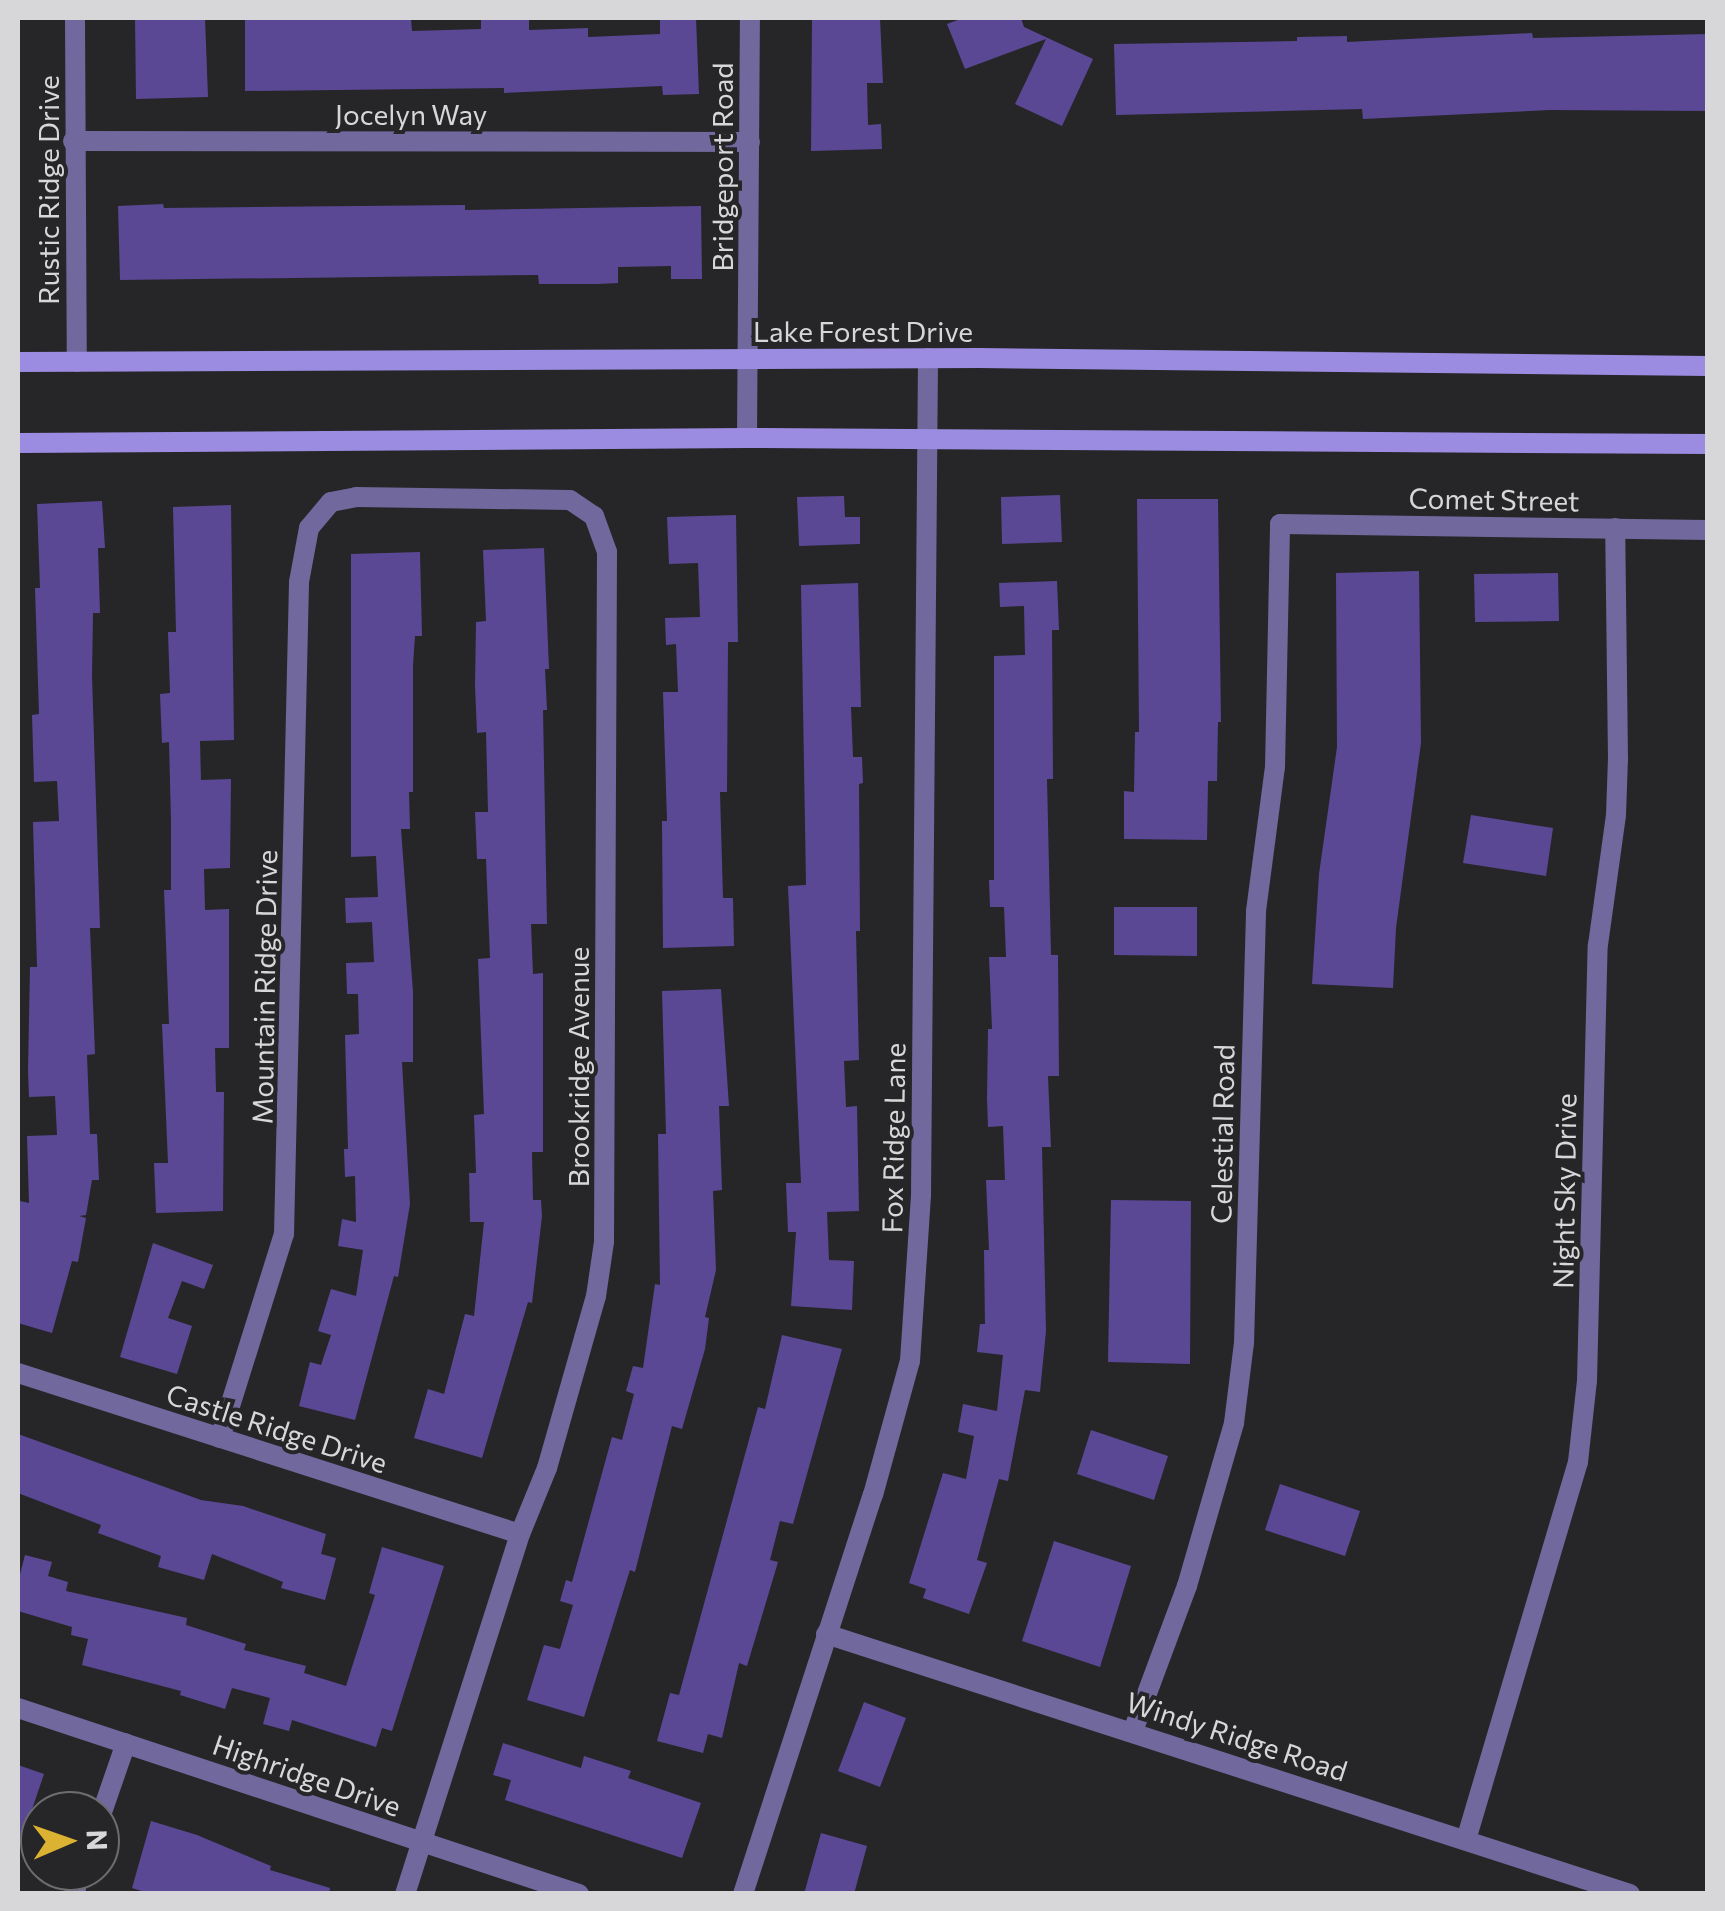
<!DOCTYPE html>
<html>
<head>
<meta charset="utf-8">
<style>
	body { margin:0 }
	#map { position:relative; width:1725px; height:1911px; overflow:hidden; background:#262628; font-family:Commissioner,sans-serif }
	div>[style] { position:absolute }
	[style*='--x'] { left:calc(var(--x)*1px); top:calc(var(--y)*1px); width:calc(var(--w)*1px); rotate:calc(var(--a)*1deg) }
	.building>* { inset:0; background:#5a4895 }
	.minor>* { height:20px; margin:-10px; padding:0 10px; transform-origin:10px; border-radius:10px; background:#71689d }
	.secondary>* { height:20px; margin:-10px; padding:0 10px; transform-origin:10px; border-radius:10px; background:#9c8ce1 }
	span { translate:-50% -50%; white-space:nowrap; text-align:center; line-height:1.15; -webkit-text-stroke:8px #262628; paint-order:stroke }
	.street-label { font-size:28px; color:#d7d6d8 }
	.frame { position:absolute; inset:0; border:20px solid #d7d6d8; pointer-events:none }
	.north { position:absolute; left:20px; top:1791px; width:100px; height:100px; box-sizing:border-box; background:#262628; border:2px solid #6d6c6e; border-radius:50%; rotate:88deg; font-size:28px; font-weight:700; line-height:40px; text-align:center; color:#d7d6d8 }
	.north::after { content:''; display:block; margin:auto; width:35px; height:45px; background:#dcb233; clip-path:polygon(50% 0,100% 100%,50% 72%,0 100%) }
</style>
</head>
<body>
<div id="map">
	<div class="building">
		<div style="clip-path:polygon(135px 18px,205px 18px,208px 97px,136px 99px)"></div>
		<div style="clip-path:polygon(354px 18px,411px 19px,412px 31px,481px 29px,481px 19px,529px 18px,529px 30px,588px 28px,588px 37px,660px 34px,660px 18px,696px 18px,699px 94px,663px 95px,662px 86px,504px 93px,504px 88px,245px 91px,245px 19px)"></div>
		<div style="clip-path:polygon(812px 18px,880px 18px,883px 83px,867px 83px,868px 125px,881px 124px,882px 149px,811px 151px)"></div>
		<div style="clip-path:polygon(963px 18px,1021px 18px,1024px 27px,1093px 59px,1062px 126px,1015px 104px,1046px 39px,965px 69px,947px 24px)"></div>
		<div style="clip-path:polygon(1532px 33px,1533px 38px,1708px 34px,1708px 111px,1550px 110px,1363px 119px,1362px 109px,1116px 115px,1114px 44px,1297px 41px,1297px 37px,1347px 36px,1347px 42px)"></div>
		<div style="clip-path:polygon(163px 204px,164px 208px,465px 205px,465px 210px,701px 206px,702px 279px,671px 279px,671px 266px,618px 267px,618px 283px,598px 284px,539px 284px,538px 275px,120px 280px,118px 206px)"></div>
		<div style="clip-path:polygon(1060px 495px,1062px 542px,1002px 544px,1001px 497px)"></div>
		<div style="clip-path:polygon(844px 496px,845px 517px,860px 517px,860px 544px,799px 546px,797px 497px)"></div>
		<div style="clip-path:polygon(1137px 499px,1218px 499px,1221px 722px,1218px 722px,1217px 781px,1208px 781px,1207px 840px,1124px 839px,1124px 791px,1134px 792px,1135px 732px,1139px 732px)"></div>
		<div style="clip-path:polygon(102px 501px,105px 548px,98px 548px,100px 613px,93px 613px,92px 675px,100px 928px,90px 928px,95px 1054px,87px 1055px,90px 1134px,97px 1134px,99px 1180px,92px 1180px,86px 1215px,79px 1216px,86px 1218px,78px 1262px,72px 1261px,52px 1333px,18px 1323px,18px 1216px,20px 1201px,29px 1203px,27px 1136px,57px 1135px,55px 1096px,29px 1097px,28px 1071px,30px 967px,37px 967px,33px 822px,59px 821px,57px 781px,34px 782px,32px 715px,39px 714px,35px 588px,40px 588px,37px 504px)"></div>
		<div style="clip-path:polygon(231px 505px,234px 740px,200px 741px,201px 780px,231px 779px,230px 868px,204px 869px,205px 910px,229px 909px,229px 1048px,215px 1048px,216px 1092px,224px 1092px,223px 1211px,156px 1213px,154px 1163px,168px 1163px,162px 1024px,169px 1024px,164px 890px,171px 890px,171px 822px,169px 742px,162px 743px,160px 694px,170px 693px,168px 632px,176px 632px,173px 507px)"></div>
		<div style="clip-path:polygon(736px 515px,738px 642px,728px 642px,727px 792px,720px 792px,723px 898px,733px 898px,734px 946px,663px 948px,662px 821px,667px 821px,663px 692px,678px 692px,676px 644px,666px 645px,665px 618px,700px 617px,698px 563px,669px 564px,667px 517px)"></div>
		<div style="clip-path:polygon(544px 548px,549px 669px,545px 669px,547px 710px,543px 710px,547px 924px,531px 924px,533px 974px,543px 973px,543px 1152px,532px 1152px,533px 1200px,541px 1200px,542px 1216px,532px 1303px,528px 1302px,482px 1458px,414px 1438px,428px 1389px,444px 1394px,465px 1314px,474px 1316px,484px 1222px,470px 1222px,469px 1173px,476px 1173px,474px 1115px,484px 1114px,478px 959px,490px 958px,486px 859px,477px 859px,475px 812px,488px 812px,486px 732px,477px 733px,475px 686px,476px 622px,486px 621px,483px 550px)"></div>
		<div style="clip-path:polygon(420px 552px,422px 636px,415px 636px,413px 665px,413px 792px,409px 792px,410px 829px,401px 829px,413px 992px,413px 1062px,402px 1062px,410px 1204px,398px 1277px,394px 1276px,355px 1420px,299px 1406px,310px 1362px,321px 1365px,331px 1335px,318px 1331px,331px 1289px,356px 1296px,363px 1250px,338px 1246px,342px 1219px,356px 1222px,355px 1176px,345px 1177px,344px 1149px,348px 1149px,345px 1035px,359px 1034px,358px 994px,347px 994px,346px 963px,374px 962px,372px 922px,346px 923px,345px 898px,378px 897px,376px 856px,351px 857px,351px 554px)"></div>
		<div style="clip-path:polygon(1419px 571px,1421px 743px,1396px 928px,1393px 988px,1312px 984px,1319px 874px,1337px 747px,1336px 573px)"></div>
		<div style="clip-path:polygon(1558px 573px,1559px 621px,1475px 622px,1474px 574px)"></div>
		<div style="clip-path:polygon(1057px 581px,1059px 630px,1052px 630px,1053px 779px,1047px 779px,1051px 955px,1058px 955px,1059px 1076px,1048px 1076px,1051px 1147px,1042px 1147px,1046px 1331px,1040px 1392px,1025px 1390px,1008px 1481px,999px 1479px,977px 1560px,987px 1563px,969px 1614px,923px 1598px,926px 1589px,909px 1583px,943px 1473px,966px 1479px,974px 1436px,958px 1432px,963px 1404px,997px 1411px,1003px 1355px,977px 1352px,980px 1324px,985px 1324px,984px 1250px,989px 1250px,986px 1180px,1005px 1180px,1003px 1126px,988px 1127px,987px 1099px,988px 1029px,992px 1029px,989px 957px,1006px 957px,1004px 907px,990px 907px,989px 880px,994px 880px,994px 656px,1025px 655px,1024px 606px,1000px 607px,999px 583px)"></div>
		<div style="clip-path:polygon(858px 583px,861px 707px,851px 707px,853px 757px,862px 757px,863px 783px,859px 784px,860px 931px,856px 931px,859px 1060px,844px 1061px,846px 1107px,857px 1106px,859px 1211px,827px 1212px,829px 1260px,854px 1261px,852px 1310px,791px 1306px,796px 1232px,788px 1232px,786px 1183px,801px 1183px,788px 886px,806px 885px,801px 585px)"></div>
		<div style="clip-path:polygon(1471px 815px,1553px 828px,1546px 876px,1463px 863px)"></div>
		<div style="clip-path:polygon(1114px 907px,1197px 907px,1197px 956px,1114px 955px)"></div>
		<div style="clip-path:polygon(721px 989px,729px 1106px,719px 1106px,722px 1190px,713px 1191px,716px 1270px,705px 1317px,709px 1318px,705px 1349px,682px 1429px,672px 1426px,635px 1572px,630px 1570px,584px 1717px,527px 1700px,544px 1645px,560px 1649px,573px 1605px,560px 1601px,566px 1580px,572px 1582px,612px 1437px,622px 1440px,634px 1394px,626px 1391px,633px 1366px,643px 1368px,655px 1284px,660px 1285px,658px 1134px,666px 1134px,662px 991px)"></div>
		<div style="clip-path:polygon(1111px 1200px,1191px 1201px,1190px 1364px,1108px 1362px)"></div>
		<div style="clip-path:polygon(153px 1243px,213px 1265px,204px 1289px,182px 1281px,168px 1318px,192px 1326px,177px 1374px,120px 1357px)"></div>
		<div style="clip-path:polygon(782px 1335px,842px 1349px,793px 1524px,780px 1521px,770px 1560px,778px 1562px,747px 1666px,739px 1663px,722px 1738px,708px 1734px,703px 1753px,657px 1741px,670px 1693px,679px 1695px,758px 1407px,765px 1409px)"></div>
		<div style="clip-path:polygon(1091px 1430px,1168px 1456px,1154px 1500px,1077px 1474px)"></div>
		<div style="clip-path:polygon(18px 1434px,201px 1500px,243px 1506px,326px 1534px,321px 1554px,336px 1558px,325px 1600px,281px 1588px,283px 1582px,212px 1554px,204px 1580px,158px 1567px,161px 1556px,98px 1533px,101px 1525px,18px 1493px)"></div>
		<div style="clip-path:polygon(1280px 1484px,1360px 1511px,1345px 1556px,1265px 1530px)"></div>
		<div style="clip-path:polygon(1054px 1541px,1131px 1566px,1100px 1667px,1022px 1641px)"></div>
		<div style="clip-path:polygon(382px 1547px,444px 1566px,392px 1731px,382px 1728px,376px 1747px,292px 1720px,289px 1731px,263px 1724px,270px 1698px,232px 1688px,225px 1709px,180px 1695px,181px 1691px,82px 1665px,88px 1639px,71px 1635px,72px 1627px,18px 1611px,18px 1582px,25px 1555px,52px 1562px,48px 1576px,68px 1582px,66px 1591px,187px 1618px,186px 1625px,246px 1644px,244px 1650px,306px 1666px,304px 1673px,346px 1686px,375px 1595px,369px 1593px)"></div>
		<div style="clip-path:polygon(864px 1702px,906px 1718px,880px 1787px,838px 1771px)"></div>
		<div style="clip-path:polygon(503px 1743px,581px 1768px,584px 1756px,631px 1771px,628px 1778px,701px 1803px,682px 1858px,505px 1800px,511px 1780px,493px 1775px)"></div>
		<div style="clip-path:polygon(18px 1765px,44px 1774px,21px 1842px,18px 1842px)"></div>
		<div style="clip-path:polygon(151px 1821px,197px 1835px,271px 1866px,270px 1870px,330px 1888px,329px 1894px,151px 1894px,132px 1888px)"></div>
		<div style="clip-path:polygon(821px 1833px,867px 1846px,854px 1894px,804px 1894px)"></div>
	</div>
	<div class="minor">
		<div style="--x:75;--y:18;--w:344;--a:89.7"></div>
		<div style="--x:73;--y:141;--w:677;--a:0.08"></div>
		<div style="--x:747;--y:438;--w:420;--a:-89.6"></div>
		<div style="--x:18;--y:1373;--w:527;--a:17.78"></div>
		<div style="--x:220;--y:1438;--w:214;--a:-72.6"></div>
		<div style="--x:284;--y:1234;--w:652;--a:-88.68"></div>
		<div style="--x:299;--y:582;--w:55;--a:-79.5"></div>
		<div style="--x:309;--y:528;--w:34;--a:-50"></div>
		<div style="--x:331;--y:502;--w:25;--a:-11"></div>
		<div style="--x:356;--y:497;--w:214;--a:0.8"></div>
		<div style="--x:570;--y:500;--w:29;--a:34"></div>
		<div style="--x:594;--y:516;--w:38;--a:70"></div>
		<div style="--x:607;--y:552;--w:690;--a:90.25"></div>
		<div style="--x:604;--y:1242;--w:55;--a:98.4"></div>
		<div style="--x:596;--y:1296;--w:179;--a:105.9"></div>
		<div style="--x:547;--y:1468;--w:71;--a:112.2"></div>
		<div style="--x:520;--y:1534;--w:378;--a:107.7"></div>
		<div style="--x:826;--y:1634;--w:845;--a:17.92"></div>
		<div style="--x:18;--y:1708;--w:591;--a:18.34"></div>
		<div style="--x:1133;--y:1731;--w:155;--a:-69.6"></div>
		<div style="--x:1187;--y:1586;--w:170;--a:-73.9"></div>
		<div style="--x:1234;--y:1423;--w:81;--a:-82.9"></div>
		<div style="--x:1244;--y:1343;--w:432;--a:-88.4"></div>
		<div style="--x:1256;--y:911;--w:145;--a:-82.5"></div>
		<div style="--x:1275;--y:767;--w:243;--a:-88.8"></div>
		<div style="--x:1280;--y:524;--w:428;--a:0.8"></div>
		<div style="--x:100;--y:1818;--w:79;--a:-70.9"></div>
		<div style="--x:1466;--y:1840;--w:394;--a:-73.5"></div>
		<div style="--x:1578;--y:1462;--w:81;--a:-83.7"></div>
		<div style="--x:1587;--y:1381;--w:436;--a:-88.6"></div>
		<div style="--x:1598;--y:945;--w:131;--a:-82.1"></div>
		<div style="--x:1616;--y:815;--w:56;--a:-88"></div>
		<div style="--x:1618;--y:759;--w:231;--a:-90.7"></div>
		<div style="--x:74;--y:1894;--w:24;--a:-73"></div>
		<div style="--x:743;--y:1894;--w:420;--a:-72"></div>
		<div style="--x:873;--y:1495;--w:139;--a:-74.6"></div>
		<div style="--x:910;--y:1361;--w:166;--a:-86.2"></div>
		<div style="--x:921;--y:1195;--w:837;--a:-89.52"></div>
	</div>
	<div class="secondary">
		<div style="--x:18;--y:362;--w:961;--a:-0.24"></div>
		<div style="--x:979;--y:358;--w:729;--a:0.63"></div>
		<div style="--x:18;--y:443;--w:729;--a:-0.39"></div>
		<div style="--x:747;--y:438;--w:961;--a:0.36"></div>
	</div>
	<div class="street-label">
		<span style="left:411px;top:114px">Jocelyn Way</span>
		<span style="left:722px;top:167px;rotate:-90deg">Bridgeport Road</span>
		<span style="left:48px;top:190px;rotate:-90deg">Rustic Ridge Drive</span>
		<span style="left:863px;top:331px">Lake Forest Drive</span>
		<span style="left:1494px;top:499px;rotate:1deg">Comet Street</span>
		<span style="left:264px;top:987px;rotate:-89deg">Mountain Ridge Drive</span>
		<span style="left:578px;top:1067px;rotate:-90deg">Brookridge Avenue</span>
		<span style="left:1222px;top:1134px;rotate:-89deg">Celestial Road</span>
		<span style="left:893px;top:1138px;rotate:-89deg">Fox Ridge Lane</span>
		<span style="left:1564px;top:1191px;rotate:-89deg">Night Sky Drive</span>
		<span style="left:277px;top:1428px;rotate:18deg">Castle Ridge Drive</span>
		<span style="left:1237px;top:1736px;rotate:18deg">Windy Ridge Road</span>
		<span style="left:307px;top:1775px;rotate:19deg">Highridge Drive</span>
	</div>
	<div class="frame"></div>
	<div class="north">N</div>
</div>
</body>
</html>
